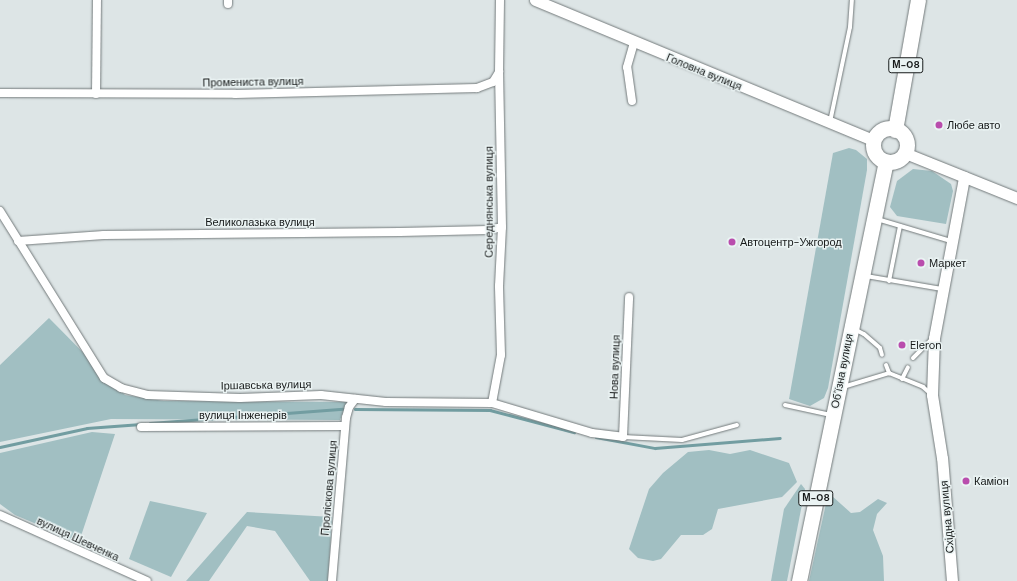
<!DOCTYPE html>
<html>
<head>
<meta charset="utf-8">
<style>
	body { margin:0 }
	#map { position:relative; width:1017px; height:581px; overflow:hidden; background:#dde5e6; font-family:"DM Sans",sans-serif }
	div>[style] { position:absolute }
	[style*='--x'] { left:calc(var(--x)*1px); top:calc(var(--y)*1px); width:calc(var(--w)*1px); rotate:calc(var(--a)*1deg) }
	.green>* { inset:0; background:#a1bfc2 }
	.stream>* { height:2.5px; margin:-1.25px; padding:0 1.25px; transform-origin:1.25px; border-radius:1.25px; background:#729da1 }
	.roads { filter:drop-shadow(0 0 1px #737a7b) drop-shadow(0 0 1px #737a7b) }
	.lane>* { height:4px; margin:-2px; padding:0 2px; transform-origin:2px; border-radius:2px; background:#fff }
	.street>* { height:8px; margin:-4px; padding:0 4px; transform-origin:4px; border-radius:4px; background:#fff }
	.secondary>* { height:11px; margin:-5.5px; padding:0 5.5px; transform-origin:5.5px; border-radius:5.5px; background:#fff }
	.highway>* { height:15px; margin:-7.5px; padding:0 7.5px; transform-origin:7.5px; border-radius:7.5px; background:#fff }
	.highway>.ring { margin:-7.5px; padding:0; box-sizing:content-box; background:none; border:15px solid #fff; border-radius:50% }
	.dots>* { width:11px; height:11px; translate:-50% -50%; box-sizing:border-box; border:2px solid #eaf3f3; border-radius:50% }
	span { translate:-50% -50%; white-space:nowrap; text-align:center; line-height:1.15; -webkit-text-stroke:3px #eaf3f3; paint-order:stroke }
	.shield-label span { padding:1px 3px; background:#eaf3f3; border:1px solid; border-radius:3px; -webkit-text-stroke-width:0 }
	.shield-label { font-size:10px; color:#171a1a; font-weight:700 }
	.street-label { font-size:11px; color:#171a1a }
	.poi-label { font-size:11px; color:#171a1a }
	.left { translate:0 -50%; text-align:left }
</style>
</head>
<body>
<div id="map">
	<div class="green">
		<div style="clip-path:polygon(849px 148px,856px 150px,867px 159px,867px 170px,828px 388px,824px 398px,810px 406px,789px 399px,833px 153px)"></div>
		<div style="clip-path:polygon(913px 169px,932px 171px,951px 184px,953px 191px,946px 224px,897px 216px,890px 207px,897px 181px)"></div>
		<div style="clip-path:polygon(49px 318px,125px 395px,164px 401px,347px 402px,340px 420px,111px 419px,0 442px,0 365px)"></div>
		<div style="clip-path:polygon(92px 432px,115px 434px,79px 542px,15px 515px,0 504px,0 453px)"></div>
		<div style="clip-path:polygon(709px 450px,730px 454px,750px 450px,789px 463px,797px 482px,782px 497px,718px 509px,712px 529px,703px 535px,681px 535px,661px 559px,653px 561px,638px 558px,629px 549px,649px 489px,663px 473px,688px 452px)"></div>
		<div style="clip-path:polygon(801px 484px,805px 489px,787px 581px,771px 581px,784px 509px)"></div>
		<div style="clip-path:polygon(832px 496px,851px 513px,860px 512px,878px 499px,887px 503px,877px 514px,873px 530px,883px 556px,884px 581px,809px 581px,827px 499px)"></div>
		<div style="clip-path:polygon(150px 501px,207px 513px,171px 577px,129px 559px)"></div>
		<div style="clip-path:polygon(247px 512px,332px 517px,328px 581px,310px 581px,275px 531px,247px 526px,209px 581px,186px 581px)"></div>
	</div>
	<div class="stream">
		<div style="--x:355;--y:409;--w:135;--a:0.4"></div>
		<div style="--x:490;--y:410;--w:87;--a:14.7"></div>
		<div style="--x:150;--y:423;--w:193;--a:-4.2"></div>
		<div style="--x:596;--y:437;--w:60;--a:10.6"></div>
		<div style="--x:655;--y:448;--w:125;--a:-4.6"></div>
		<div style="--x:0;--y:447;--w:89;--a:-12.3"></div>
		<div style="--x:87;--y:428;--w:54;--a:-4.2"></div>
	</div>
	<div class="roads">
		<div class="lane">
			<div style="--x:830;--y:122;--w:97;--a:-78.1"></div>
			<div style="--x:850;--y:27;--w:27;--a:-86"></div>
			<div style="--x:877;--y:219;--w:77;--a:16.6"></div>
			<div style="--x:866;--y:276;--w:77;--a:9.7"></div>
			<div style="--x:889;--y:281;--w:56;--a:-78.7"></div>
			<div style="--x:854;--y:329;--w:11;--a:27"></div>
			<div style="--x:864;--y:334;--w:21;--a:41"></div>
			<div style="--x:880;--y:348;--w:7;--a:74"></div>
			<div style="--x:913;--y:358;--w:27;--a:-45"></div>
			<div style="--x:886;--y:365;--w:9;--a:69"></div>
			<div style="--x:902;--y:379;--w:13;--a:-63"></div>
			<div style="--x:843;--y:387;--w:48;--a:-16.9"></div>
			<div style="--x:889;--y:373;--w:37;--a:22"></div>
			<div style="--x:923;--y:387;--w:11;--a:41"></div>
			<div style="--x:785;--y:405;--w:47;--a:12.3"></div>
			<div style="--x:623;--y:437;--w:59;--a:2.9"></div>
			<div style="--x:682;--y:440;--w:57;--a:-15.3"></div>
		</div>
		<div class="street">
			<div style="--x:228;--y:0;--w:4;--a:90"></div>
			<div style="--x:0;--y:93;--w:235;--a:0.2"></div>
			<div style="--x:235;--y:94;--w:242;--a:-1.4"></div>
			<div style="--x:477;--y:88;--w:17;--a:-21"></div>
			<div style="--x:493;--y:82;--w:12;--a:-59"></div>
			<div style="--x:96;--y:94;--w:94;--a:-89.4"></div>
			<div style="--x:632;--y:101;--w:34;--a:-98"></div>
			<div style="--x:627;--y:67;--w:25;--a:-74"></div>
			<div style="--x:0;--y:211;--w:197;--a:58.1"></div>
			<div style="--x:104;--y:378;--w:20;--a:30"></div>
			<div style="--x:121;--y:388;--w:27;--a:15"></div>
			<div style="--x:147;--y:395;--w:93;--a:1.8"></div>
			<div style="--x:240;--y:398;--w:81;--a:-2.1"></div>
			<div style="--x:321;--y:395;--w:65;--a:6.1"></div>
			<div style="--x:386;--y:402;--w:106;--a:0.5"></div>
			<div style="--x:492;--y:403;--w:104;--a:16.7"></div>
			<div style="--x:592;--y:433;--w:31;--a:7"></div>
			<div style="--x:623;--y:437;--w:140;--a:-87.5"></div>
			<div style="--x:18;--y:241;--w:86;--a:-4"></div>
			<div style="--x:104;--y:235;--w:296;--a:-0.6"></div>
			<div style="--x:400;--y:232;--w:88;--a:-1.3"></div>
			<div style="--x:488;--y:230;--w:14;--a:-12"></div>
			<div style="--x:492;--y:403;--w:49;--a:-79.4"></div>
			<div style="--x:501;--y:355;--w:69;--a:-91.7"></div>
			<div style="--x:499;--y:286;--w:59;--a:-87.1"></div>
			<div style="--x:502;--y:227;--w:155;--a:-91.1"></div>
			<div style="--x:499;--y:72;--w:72;--a:-89.2"></div>
			<div style="--x:141;--y:427;--w:204;--a:-0.3"></div>
			<div style="--x:0;--y:515;--w:161;--a:24.2"></div>
			<div style="--x:332;--y:581;--w:164;--a:-85.1"></div>
			<div style="--x:346;--y:418;--w:11;--a:-75"></div>
			<div style="--x:349;--y:407;--w:10;--a:-53"></div>
		</div>
		<div class="secondary">
			<div style="--x:535;--y:0;--w:366;--a:22.5"></div>
			<div style="--x:905;--y:153;--w:121;--a:21.9"></div>
			<div style="--x:952;--y:581;--w:123;--a:-94.6"></div>
			<div style="--x:942;--y:458;--w:64;--a:-99"></div>
			<div style="--x:932;--y:395;--w:57;--a:-88"></div>
			<div style="--x:934;--y:338;--w:164;--a:-79.4"></div>
		</div>
		<div class="highway">
			<div class="ring" style="left:873px;top:128px;width:19px;height:19px"></div>
			<div style="--x:895;--y:130;--w:132;--a:-80"></div>
			<div style="--x:799;--y:581;--w:428;--a:-78.3"></div>
		</div>
	</div>
	<div class="dots">
		<div style="left:939px;top:125px;background:#b94dad"></div>
		<div style="left:732px;top:242px;background:#b94dad"></div>
		<div style="left:921px;top:263px;background:#b94dad"></div>
		<div style="left:902px;top:345px;background:#b94dad"></div>
		<div style="left:966px;top:481px;background:#b94dad"></div>
	</div>
	<div class="shield-label">
		<span style="left:906px;top:65px">М-08</span>
		<span style="left:816px;top:498px">М-08</span>
	</div>
	<div class="street-label">
		<span style="left:704px;top:72px;rotate:22deg">Головна вулиця</span>
		<span style="left:253px;top:82px;rotate:-1deg">Промениста вулиця</span>
		<span style="left:489px;top:202px;rotate:-90deg">Середнянська вулиця</span>
		<span style="left:260px;top:222px">Великолазька вулиця</span>
		<span style="left:615px;top:367px;rotate:-88deg">Нова вулиця</span>
		<span style="left:842px;top:371px;rotate:-79deg">Обʼїзна вулиця</span>
		<span style="left:266px;top:385px;rotate:-1deg">Іршавська вулиця</span>
		<span style="left:243px;top:415px">вулиця Інженерів</span>
		<span style="left:329px;top:488px;rotate:-85deg">Проліскова вулиця</span>
		<span style="left:947px;top:517px;rotate:-95deg">Східна вулиця</span>
		<span style="left:78px;top:539px;rotate:25deg">вулиця Шевченка</span>
	</div>
	<div class="poi-label">
		<span class="left" style="left:947px;top:125px">Любе авто</span>
		<span class="left" style="left:740px;top:242px">Автоцентр-Ужгород</span>
		<span class="left" style="left:929px;top:263px">Маркет</span>
		<span class="left" style="left:910px;top:345px">Eleron</span>
		<span class="left" style="left:974px;top:481px">Каміон</span>
	</div>
</div>
</body>
</html>
